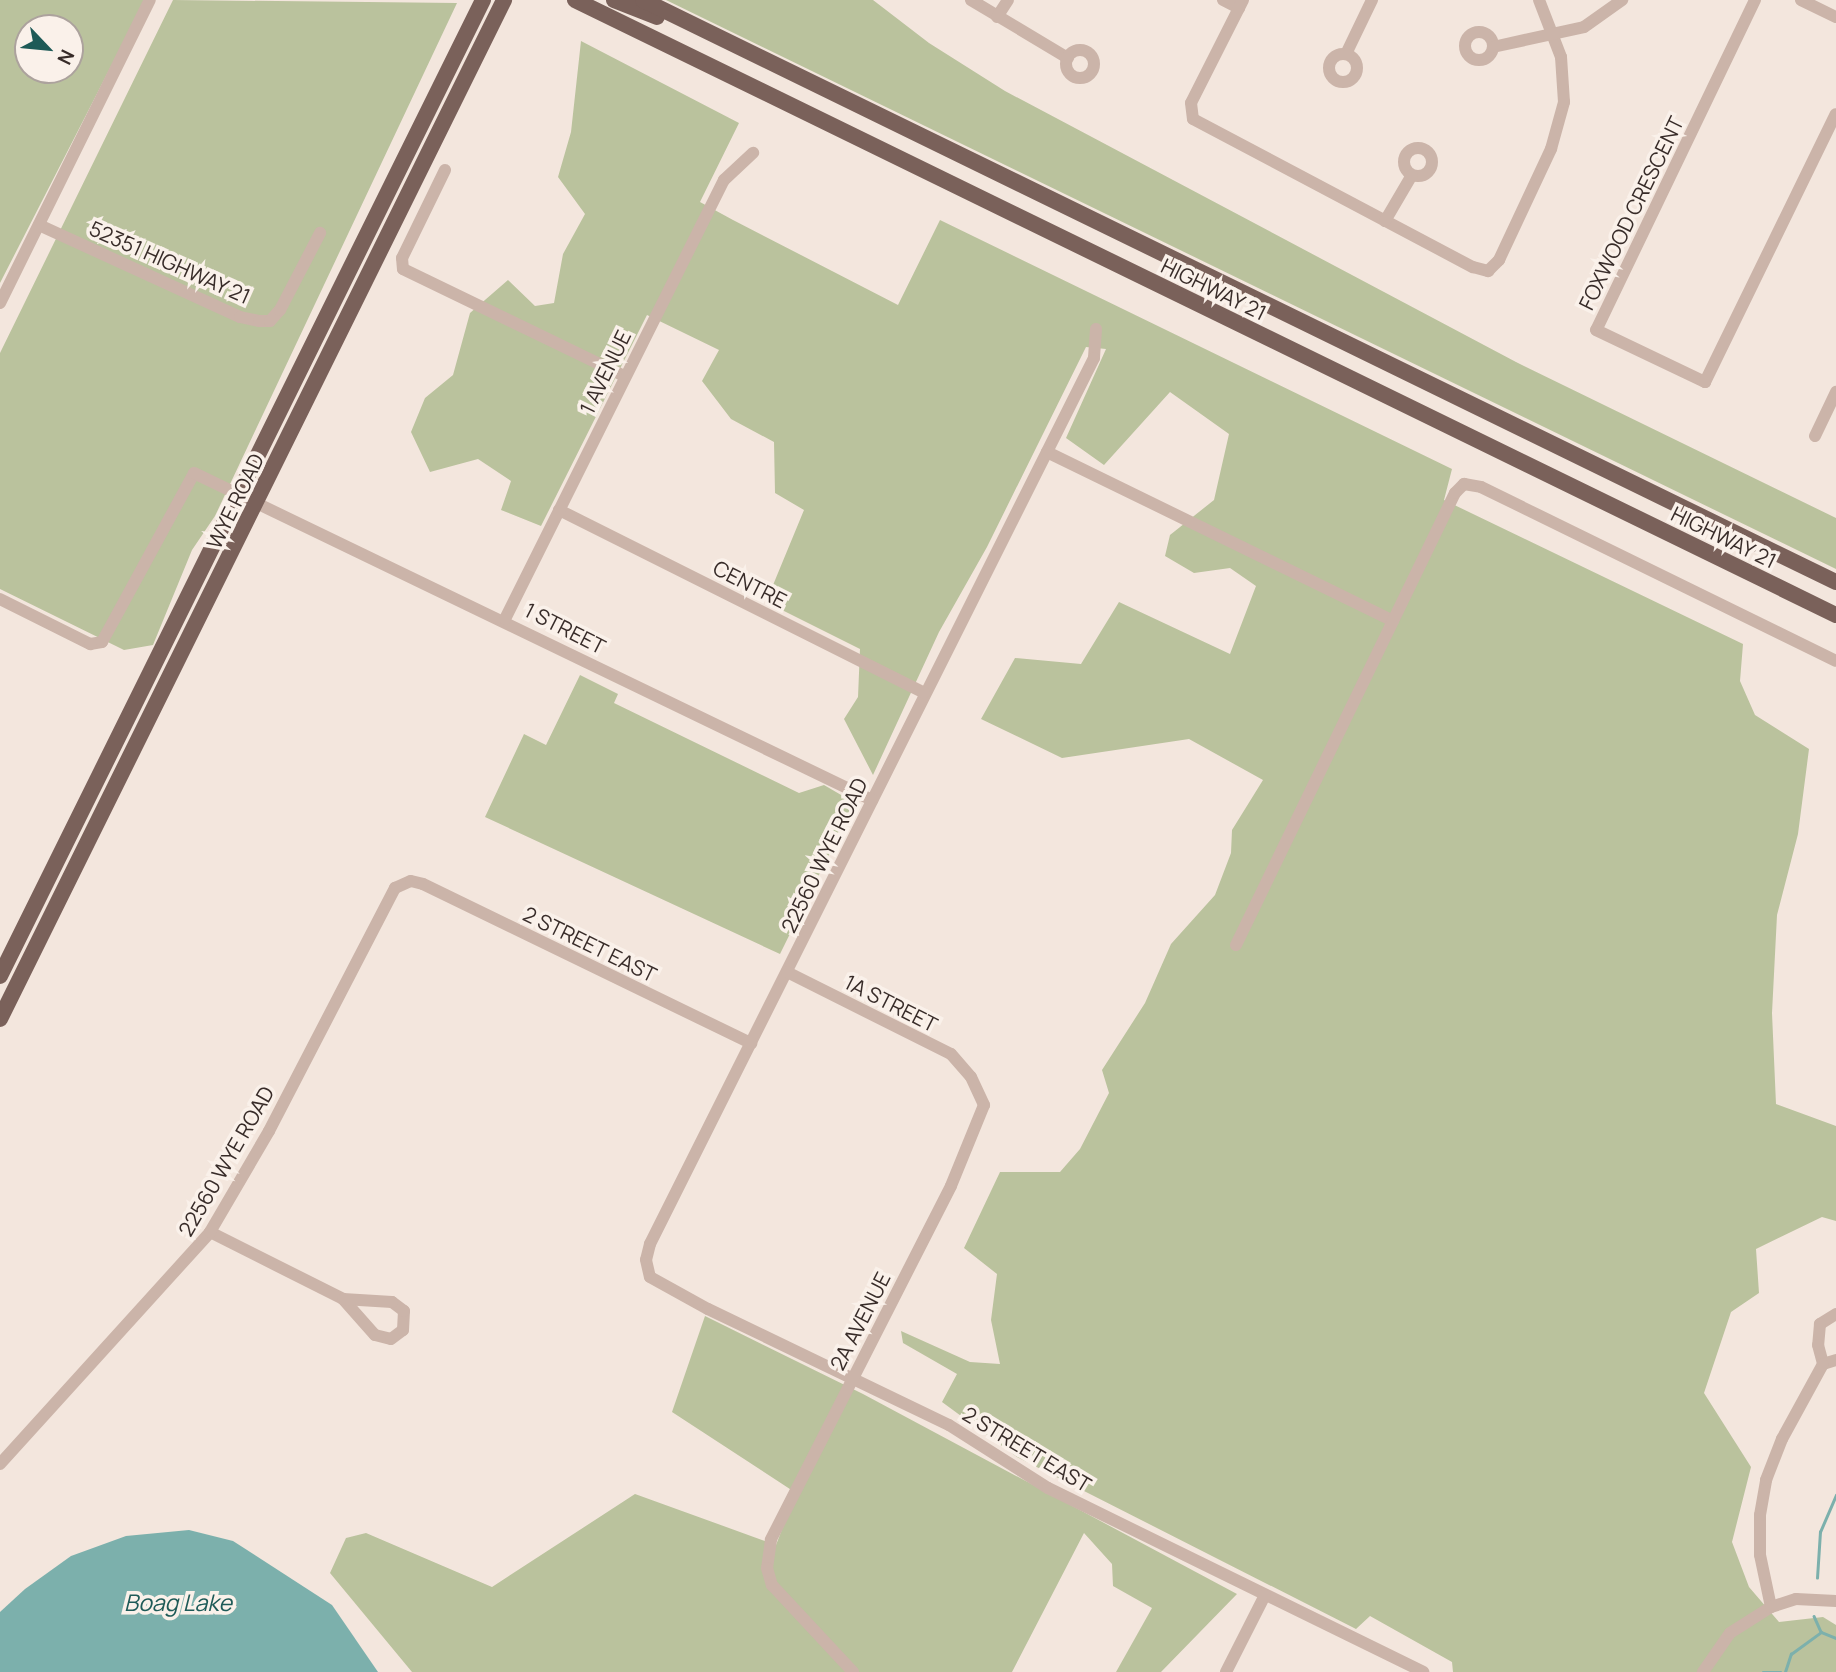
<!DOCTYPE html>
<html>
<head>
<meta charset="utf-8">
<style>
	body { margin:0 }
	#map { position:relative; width:1836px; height:1672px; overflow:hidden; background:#f3e6dd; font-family:Manrope,sans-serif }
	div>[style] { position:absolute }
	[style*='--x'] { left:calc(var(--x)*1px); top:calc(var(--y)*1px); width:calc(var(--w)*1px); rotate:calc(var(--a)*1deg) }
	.green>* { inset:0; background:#bac29d }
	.water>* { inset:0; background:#7cb0ac }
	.stream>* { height:2.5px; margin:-1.25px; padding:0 1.25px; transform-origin:1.25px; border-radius:1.25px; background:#7cb0ac }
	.minor>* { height:12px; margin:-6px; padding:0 6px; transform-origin:6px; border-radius:6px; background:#cbb4a9 }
	.minor>.ring { margin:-6px; padding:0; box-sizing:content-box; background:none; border:12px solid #cbb4a9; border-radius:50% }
	.major>* { height:16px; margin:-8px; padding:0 8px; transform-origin:8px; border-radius:8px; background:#7a615a }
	span { translate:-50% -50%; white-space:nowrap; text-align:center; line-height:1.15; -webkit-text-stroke:7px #faf1ea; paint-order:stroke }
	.street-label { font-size:21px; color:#382c29 }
	.water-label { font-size:23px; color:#1e5a57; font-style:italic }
	.north { position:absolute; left:14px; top:14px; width:70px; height:70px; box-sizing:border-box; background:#faf1ea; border:2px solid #aca29d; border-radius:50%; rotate:116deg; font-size:19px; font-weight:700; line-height:28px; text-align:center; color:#382c29 }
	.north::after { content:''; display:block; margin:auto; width:24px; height:32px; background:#1e5a57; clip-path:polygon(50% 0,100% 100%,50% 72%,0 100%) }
</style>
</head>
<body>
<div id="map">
	<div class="green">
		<div style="clip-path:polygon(evenodd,0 0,145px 0,0 283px,0 0,28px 28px,70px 28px,70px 70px,28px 70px,28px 28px)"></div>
		<div style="clip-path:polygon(173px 0,457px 3px,215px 516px,192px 550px,153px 645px,124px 650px,0 589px,0 353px)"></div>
		<div style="clip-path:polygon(666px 0,873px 0,929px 43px,1005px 91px,1516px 362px,1836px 518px,1836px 569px)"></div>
		<div style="clip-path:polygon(581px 41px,739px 123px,700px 202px,733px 220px,898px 305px,940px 220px,1452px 469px,1444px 500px,1743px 644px,1740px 681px,1755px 715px,1809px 749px,1798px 834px,1777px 915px,1772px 1013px,1776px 1104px,1836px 1126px,1836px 1221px,1822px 1217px,1756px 1249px,1759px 1293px,1731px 1312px,1704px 1393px,1751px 1467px,1732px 1542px,1749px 1587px,1779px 1622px,1823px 1617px,1836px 1625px,1836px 1672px,1453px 1672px,1452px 1662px,1370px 1616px,1356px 1629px,1017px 1457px,942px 1402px,957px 1374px,903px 1343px,901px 1331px,970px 1362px,1000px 1364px,991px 1320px,997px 1274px,964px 1248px,1000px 1172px,1060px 1172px,1080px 1149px,1109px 1093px,1102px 1070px,1145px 1003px,1171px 944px,1215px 895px,1231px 853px,1232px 830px,1263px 780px,1189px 739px,1062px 758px,981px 719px,1015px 658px,1081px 664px,1119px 602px,1230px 654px,1256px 586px,1230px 568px,1194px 573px,1165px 556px,1170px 535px,1214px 500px,1229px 434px,1170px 392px,1104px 465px,1066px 438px,1106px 349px,1086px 347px,987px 547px,939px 632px,873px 775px,844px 719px,858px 697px,860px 649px,766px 602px,804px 510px,775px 493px,774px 442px,731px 419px,702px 381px,719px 350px,647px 315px,541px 526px,501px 510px,511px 481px,478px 459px,430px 472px,411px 432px,425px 398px,453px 375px,470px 313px,508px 280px,535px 306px,554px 303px,563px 254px,585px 214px,558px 177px,571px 132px)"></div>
		<div style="clip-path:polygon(580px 675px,618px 694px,614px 703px,799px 793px,824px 785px,848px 799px,852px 808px,780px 954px,485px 817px,524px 734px,546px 745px)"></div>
		<div style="clip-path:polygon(705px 1316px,863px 1394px,1237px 1594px,1161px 1672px,1116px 1672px,1152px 1608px,1113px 1586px,1112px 1564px,1084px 1533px,1012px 1672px,412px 1672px,330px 1573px,346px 1538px,366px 1533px,492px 1587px,635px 1494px,776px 1545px,796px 1493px,672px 1412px)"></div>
	</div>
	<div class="water">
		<div style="clip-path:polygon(189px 1530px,233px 1541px,332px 1605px,378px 1672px,0 1672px,0 1612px,25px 1589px,71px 1556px,126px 1536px)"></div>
	</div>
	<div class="stream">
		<div style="--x:1817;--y:1578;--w:46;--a:-86.3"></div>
		<div style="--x:1820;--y:1532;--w:40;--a:-66.6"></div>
		<div style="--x:1814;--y:1616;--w:17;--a:66"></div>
		<div style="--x:1821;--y:1632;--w:16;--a:22"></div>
		<div style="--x:1763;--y:1672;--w:18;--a:0"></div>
		<div style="--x:1785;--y:1672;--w:19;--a:-72"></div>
		<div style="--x:1791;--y:1654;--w:37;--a:-36"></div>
	</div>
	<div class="minor">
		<div style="--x:971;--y:0;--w:113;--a:30.9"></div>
		<div style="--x:1223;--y:0;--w:18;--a:27"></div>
		<div style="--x:1243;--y:0;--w:115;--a:116.8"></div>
		<div style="--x:1191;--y:103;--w:16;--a:83"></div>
		<div style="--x:1193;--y:119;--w:317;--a:27.9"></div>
		<div style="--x:1473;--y:267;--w:16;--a:15"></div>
		<div style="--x:1488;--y:271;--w:16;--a:-45"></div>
		<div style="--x:1499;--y:260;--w:123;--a:-64.9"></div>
		<div style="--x:1551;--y:149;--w:49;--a:-74.5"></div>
		<div style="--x:1564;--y:102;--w:45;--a:-93.8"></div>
		<div style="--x:1561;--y:57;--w:61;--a:-111.1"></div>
		<div style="--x:1755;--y:0;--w:366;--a:115.7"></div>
		<div style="--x:1596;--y:330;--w:121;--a:25.5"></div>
		<div style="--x:1705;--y:382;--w:298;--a:-64"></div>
		<div style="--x:1801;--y:0;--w:39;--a:26"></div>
		<div style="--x:997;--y:17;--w:20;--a:-57"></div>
		<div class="ring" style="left:1465px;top:32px;width:16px;height:16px"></div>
		<div style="--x:1493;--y:47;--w:93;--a:-12.4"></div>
		<div style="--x:1584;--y:27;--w:47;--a:-35.4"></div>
		<div class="ring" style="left:1066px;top:50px;width:16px;height:16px"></div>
		<div style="--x:1346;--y:54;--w:60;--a:-64.3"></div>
		<div class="ring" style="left:1329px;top:54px;width:16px;height:16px"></div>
		<div class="ring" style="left:1404px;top:148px;width:16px;height:16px"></div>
		<div style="--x:445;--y:170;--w:98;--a:116"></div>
		<div style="--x:402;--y:258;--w:11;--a:85"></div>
		<div style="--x:403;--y:269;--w:246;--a:25.8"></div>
		<div style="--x:1385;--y:221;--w:53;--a:-59.6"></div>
		<div style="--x:39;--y:225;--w:221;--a:24.6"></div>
		<div style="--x:240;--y:317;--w:19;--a:12"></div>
		<div style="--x:259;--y:321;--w:11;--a:0"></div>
		<div style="--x:270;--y:321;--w:15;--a:-48"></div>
		<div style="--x:280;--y:310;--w:87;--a:-62.5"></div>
		<div style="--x:0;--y:303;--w:338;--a:-63.7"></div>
		<div style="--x:1096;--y:329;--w:29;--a:94"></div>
		<div style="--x:1094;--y:358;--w:991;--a:116.62"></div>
		<div style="--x:650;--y:1244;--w:16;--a:104"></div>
		<div style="--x:646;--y:1260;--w:17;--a:77"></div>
		<div style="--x:650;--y:1277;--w:66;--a:28.9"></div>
		<div style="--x:708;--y:1309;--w:267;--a:25.7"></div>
		<div style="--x:949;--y:1425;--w:117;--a:32.5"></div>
		<div style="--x:1048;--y:1488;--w:418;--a:26.1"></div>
		<div style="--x:1815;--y:436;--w:49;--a:-64.5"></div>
		<div style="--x:1047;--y:452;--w:385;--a:26"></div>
		<div style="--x:559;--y:510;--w:408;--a:26.6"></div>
		<div style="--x:0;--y:599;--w:101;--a:26.6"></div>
		<div style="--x:90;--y:644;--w:12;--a:-9"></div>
		<div style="--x:102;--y:642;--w:192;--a:-61.4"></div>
		<div style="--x:194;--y:473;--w:753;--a:25.75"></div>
		<div style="--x:505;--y:619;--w:491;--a:-63.5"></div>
		<div style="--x:724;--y:180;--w:40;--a:-43"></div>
		<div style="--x:1236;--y:945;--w:502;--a:-64.15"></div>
		<div style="--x:1455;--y:493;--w:13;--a:-45"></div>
		<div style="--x:1464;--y:484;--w:17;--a:10"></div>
		<div style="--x:1481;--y:487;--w:395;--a:26.1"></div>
		<div style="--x:787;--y:972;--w:183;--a:26.6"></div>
		<div style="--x:951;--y:1054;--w:30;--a:49"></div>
		<div style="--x:971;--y:1077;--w:31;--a:65"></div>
		<div style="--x:984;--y:1105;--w:87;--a:112.2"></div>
		<div style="--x:951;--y:1186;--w:397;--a:117"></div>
		<div style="--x:771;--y:1540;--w:28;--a:98"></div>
		<div style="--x:767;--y:1568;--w:18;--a:74"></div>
		<div style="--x:772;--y:1585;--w:119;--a:47"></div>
		<div style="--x:210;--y:1232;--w:149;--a:26.7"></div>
		<div style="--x:343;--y:1299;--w:48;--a:48.4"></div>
		<div style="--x:375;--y:1335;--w:16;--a:14"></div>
		<div style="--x:391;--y:1339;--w:15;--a:-37"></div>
		<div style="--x:403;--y:1330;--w:19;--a:-87"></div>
		<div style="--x:404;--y:1311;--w:15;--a:-143"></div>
		<div style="--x:392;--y:1302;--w:49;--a:-176.5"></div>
		<div style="--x:1836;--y:1314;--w:19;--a:148"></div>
		<div style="--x:1820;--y:1324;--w:21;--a:95"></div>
		<div style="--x:1818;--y:1345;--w:20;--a:75"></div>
		<div style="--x:1823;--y:1364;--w:14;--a:-17"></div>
		<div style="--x:0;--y:1464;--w:313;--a:-47.8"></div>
		<div style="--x:210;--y:1232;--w:117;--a:-59.7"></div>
		<div style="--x:269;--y:1131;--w:274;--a:-62.6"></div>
		<div style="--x:395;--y:888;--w:17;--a:-24"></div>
		<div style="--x:411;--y:881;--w:12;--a:14"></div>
		<div style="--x:423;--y:884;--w:365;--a:25.9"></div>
		<div style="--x:1771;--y:1607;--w:53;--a:-101.9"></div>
		<div style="--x:1760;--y:1555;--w:40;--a:-90"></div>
		<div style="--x:1760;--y:1515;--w:36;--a:-80"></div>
		<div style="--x:1766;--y:1480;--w:44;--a:-68.7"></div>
		<div style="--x:1782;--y:1439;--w:85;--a:-61.3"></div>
		<div style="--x:1226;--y:1672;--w:86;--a:-63.1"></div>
		<div style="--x:1703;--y:1672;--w:47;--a:-55.3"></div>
		<div style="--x:1730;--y:1633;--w:49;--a:-32.4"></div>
		<div style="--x:1771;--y:1607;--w:26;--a:-18"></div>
		<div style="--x:1796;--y:1599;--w:40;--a:2.9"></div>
	</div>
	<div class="major">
		<div style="--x:575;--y:0;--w:1403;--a:26"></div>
		<div style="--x:614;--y:0;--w:46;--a:21.6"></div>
		<div style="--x:643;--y:0;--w:1327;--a:26.01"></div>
		<div style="--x:0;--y:976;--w:1089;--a:-63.67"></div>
		<div style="--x:0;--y:1019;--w:1137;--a:-63.68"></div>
	</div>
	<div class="street-label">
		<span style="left:1631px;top:213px;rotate:-64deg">FOXWOOD CRESCENT</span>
		<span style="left:170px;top:262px;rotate:24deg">52351 HIGHWAY 21</span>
		<span style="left:1214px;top:289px;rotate:26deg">HIGHWAY 21</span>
		<span style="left:605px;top:372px;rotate:-64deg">1 AVENUE</span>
		<span style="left:235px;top:501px;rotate:-64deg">WYE ROAD</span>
		<span style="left:1724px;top:537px;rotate:26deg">HIGHWAY 21</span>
		<span style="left:750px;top:584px;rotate:27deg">CENTRE</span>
		<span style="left:565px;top:628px;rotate:27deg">1 STREET</span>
		<span style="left:824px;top:855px;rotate:-64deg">22560 WYE ROAD</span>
		<span style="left:590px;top:944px;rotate:26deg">2 STREET EAST</span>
		<span style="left:891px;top:1003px;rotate:27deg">1A STREET</span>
		<span style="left:226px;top:1161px;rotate:-60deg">22560 WYE ROAD</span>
		<span style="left:860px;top:1321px;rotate:-63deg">2A AVENUE</span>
		<span style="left:1027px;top:1449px;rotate:31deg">2 STREET EAST</span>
	</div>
	<div class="water-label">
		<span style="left:178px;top:1602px">Boag Lake</span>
	</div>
	<div class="north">N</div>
</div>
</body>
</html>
